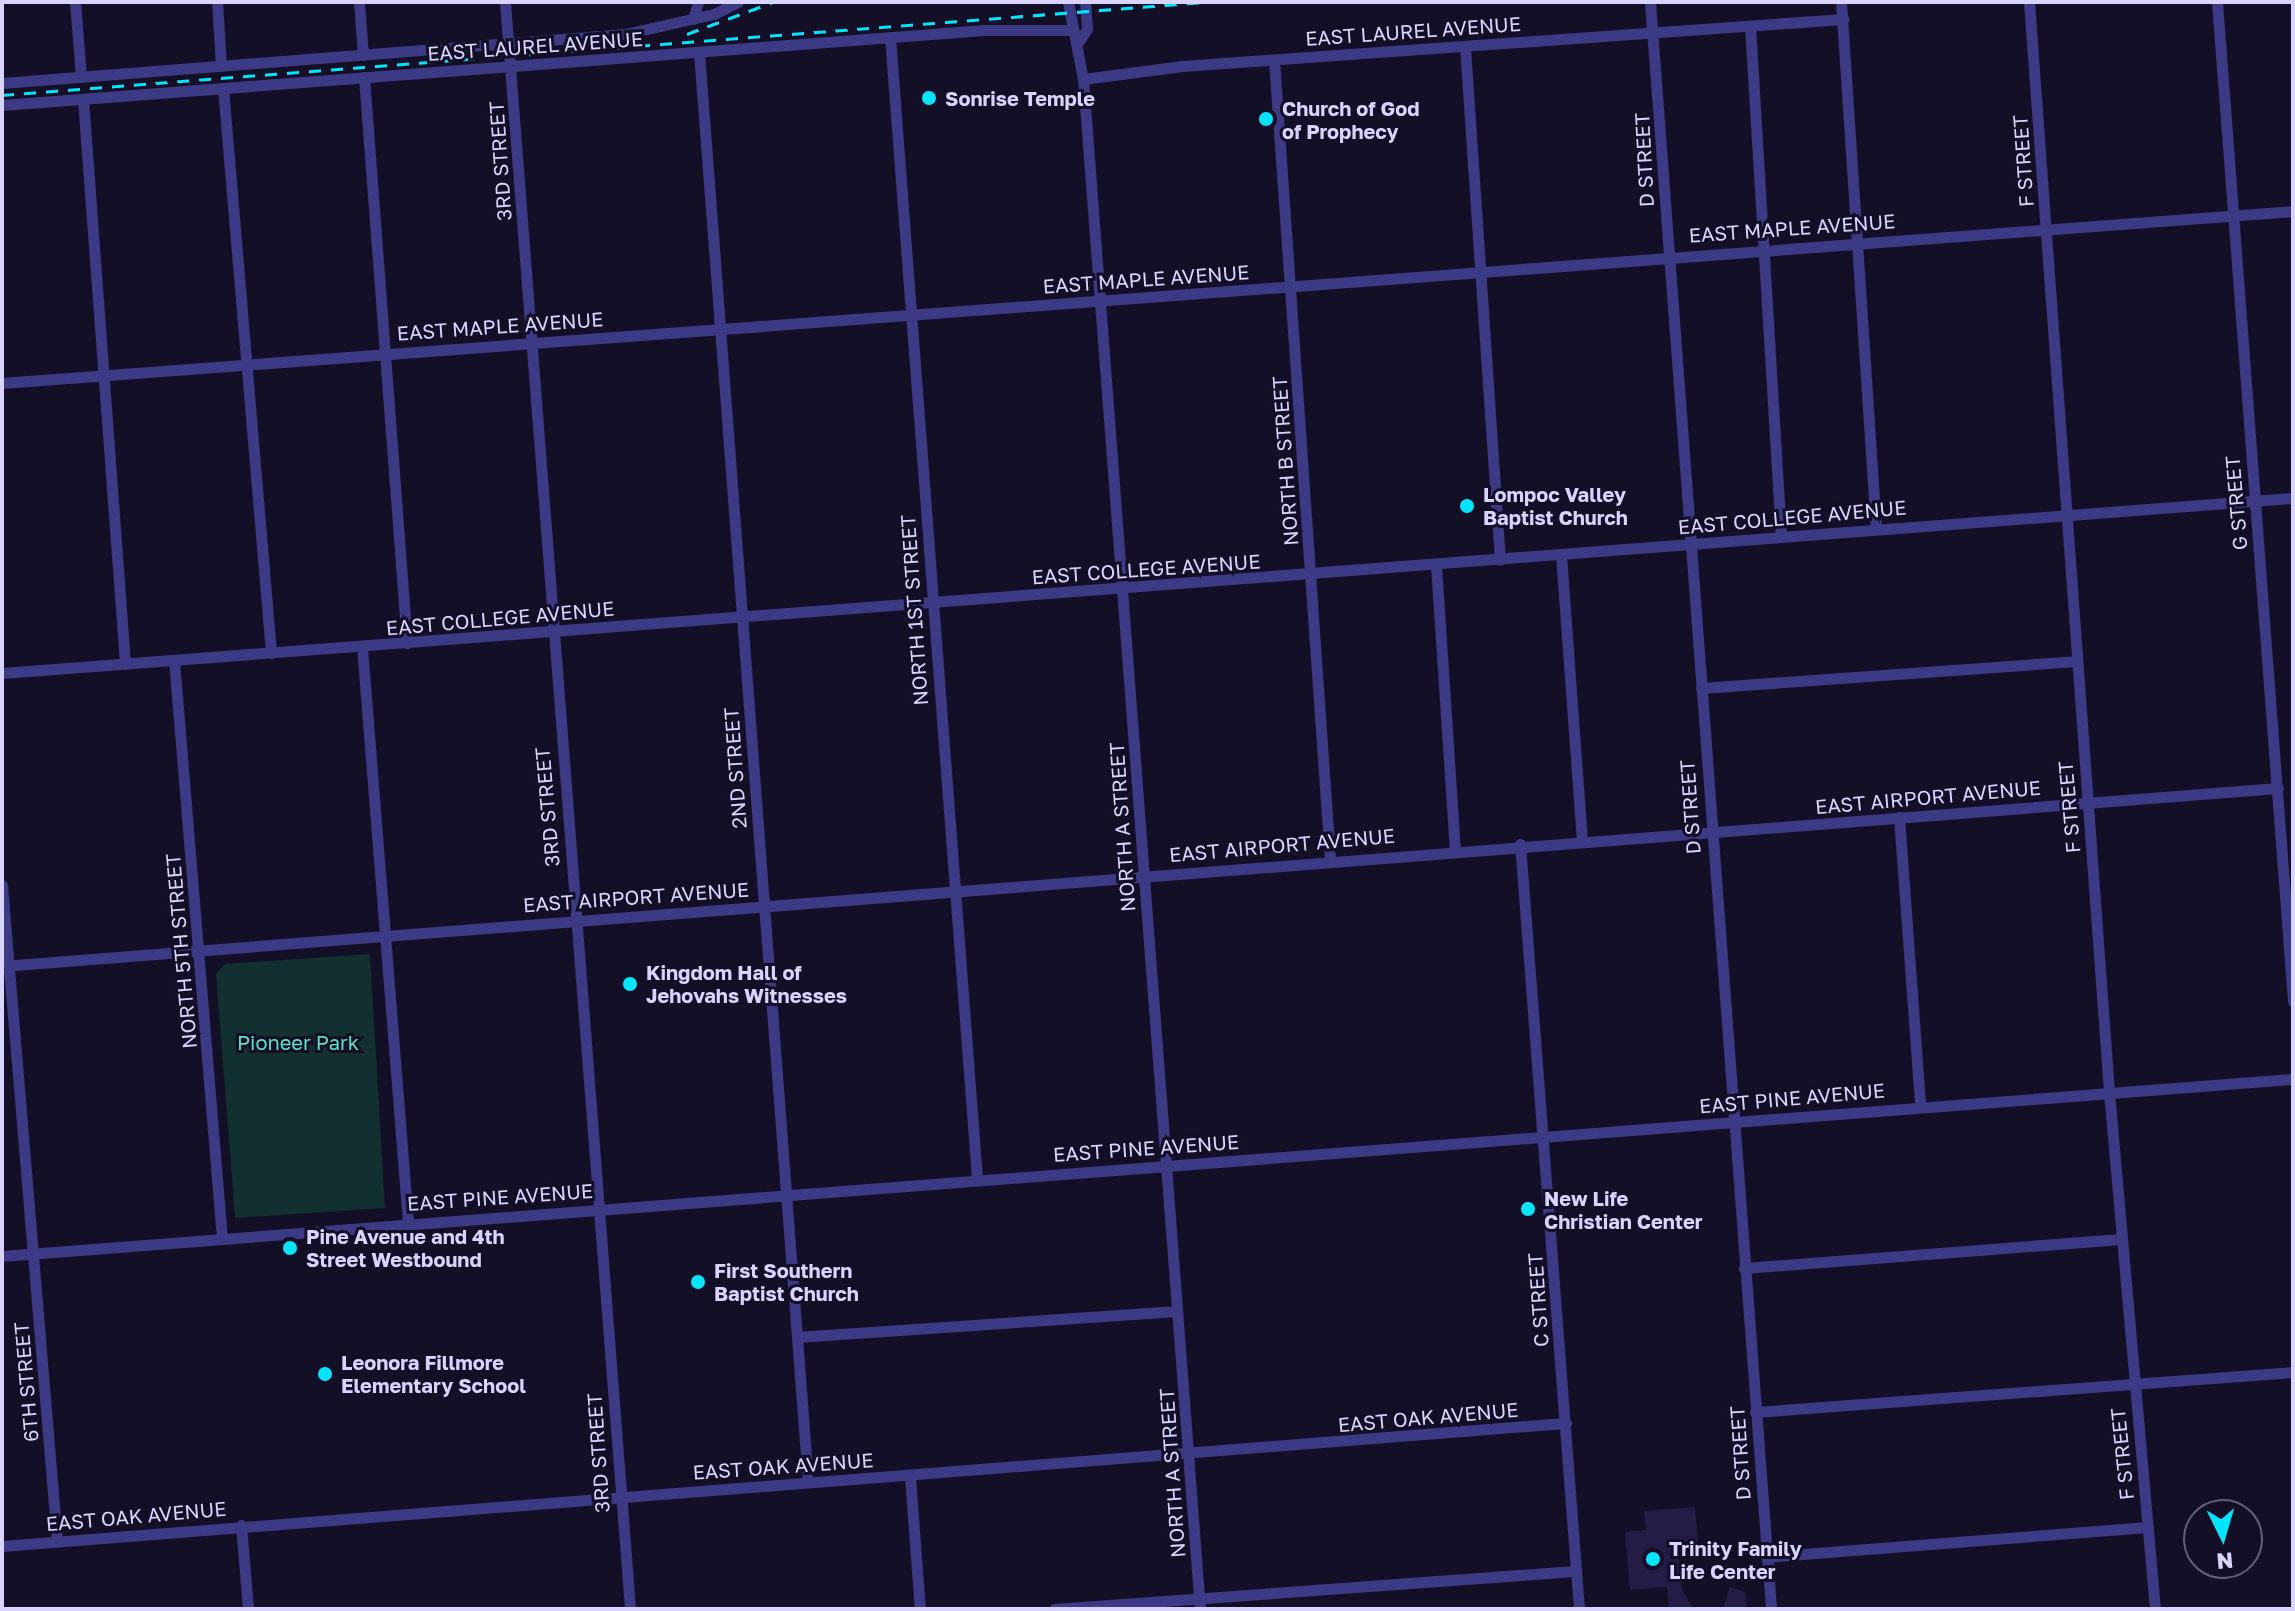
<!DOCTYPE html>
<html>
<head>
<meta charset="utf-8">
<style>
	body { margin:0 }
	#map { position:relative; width:2295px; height:1611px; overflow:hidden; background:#130f26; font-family:"Golos Text",sans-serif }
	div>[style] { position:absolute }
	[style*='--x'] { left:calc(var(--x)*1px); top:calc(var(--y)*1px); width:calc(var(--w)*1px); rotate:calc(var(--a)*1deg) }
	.green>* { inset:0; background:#12302f }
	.building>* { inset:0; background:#241b47 }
	.minor>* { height:11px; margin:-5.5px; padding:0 5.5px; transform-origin:5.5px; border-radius:5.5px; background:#3d3a85 }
	.rail>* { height:3px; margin-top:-1.5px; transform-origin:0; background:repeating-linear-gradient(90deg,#00e5ff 0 12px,transparent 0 22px) }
	.dots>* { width:22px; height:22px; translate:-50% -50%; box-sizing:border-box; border:4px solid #130f26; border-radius:50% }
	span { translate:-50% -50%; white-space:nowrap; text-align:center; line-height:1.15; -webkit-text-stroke:6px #130f26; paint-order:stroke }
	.street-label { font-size:20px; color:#d9d4ff }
	.poi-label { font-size:20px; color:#d9d4ff; font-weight:700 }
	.left { translate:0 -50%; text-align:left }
	.park-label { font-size:20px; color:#5fe0c0 }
	.frame { position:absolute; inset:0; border:4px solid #d9d4ff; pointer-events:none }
	.north { position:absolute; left:2183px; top:1499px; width:80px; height:80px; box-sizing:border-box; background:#130f26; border:2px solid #625e7d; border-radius:50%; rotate:175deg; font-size:22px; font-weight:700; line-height:32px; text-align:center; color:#d9d4ff }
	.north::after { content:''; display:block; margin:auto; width:28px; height:36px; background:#00e5ff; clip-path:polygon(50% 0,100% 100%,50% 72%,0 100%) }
</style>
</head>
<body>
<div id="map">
	<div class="green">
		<div style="clip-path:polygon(370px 954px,385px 1208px,235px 1218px,216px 974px,225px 964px)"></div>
	</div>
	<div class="building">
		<div style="clip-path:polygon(1695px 1507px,1698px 1543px,1678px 1545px,1682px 1590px,1694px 1609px,1669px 1609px,1667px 1587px,1630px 1590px,1625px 1532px,1646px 1530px,1644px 1511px)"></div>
		<div style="clip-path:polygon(1730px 1587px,1746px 1592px,1747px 1609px,1723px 1609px)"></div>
	</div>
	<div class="minor">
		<div style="--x:75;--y:2;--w:75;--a:85.4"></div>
		<div style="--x:217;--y:2;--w:64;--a:86.4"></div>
		<div style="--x:359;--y:2;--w:53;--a:85.7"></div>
		<div style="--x:505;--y:2;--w:1612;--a:85.55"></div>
		<div style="--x:1068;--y:2;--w:78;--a:79"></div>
		<div style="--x:1083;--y:79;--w:1534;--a:85.63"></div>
		<div style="--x:1650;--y:2;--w:1612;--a:85.69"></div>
		<div style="--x:1841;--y:2;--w:528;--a:86.2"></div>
		<div style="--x:2029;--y:2;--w:1093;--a:85.8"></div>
		<div style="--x:2109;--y:1092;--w:519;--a:84.92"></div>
		<div style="--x:2217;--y:2;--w:1002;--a:85.65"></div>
		<div style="--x:693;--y:19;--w:18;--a:-74"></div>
		<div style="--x:1750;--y:26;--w:511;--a:86.52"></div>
		<div style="--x:890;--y:37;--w:1145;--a:85.64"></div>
		<div style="--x:1079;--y:41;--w:14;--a:-56"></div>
		<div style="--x:1087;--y:29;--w:27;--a:-94"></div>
		<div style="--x:1465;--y:47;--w:514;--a:86.1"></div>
		<div style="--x:699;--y:52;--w:1434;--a:85.64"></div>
		<div style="--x:1274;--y:60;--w:801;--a:85.99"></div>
		<div style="--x:364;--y:77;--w:568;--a:85.66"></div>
		<div style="--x:1083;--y:79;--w:100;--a:-7.5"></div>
		<div style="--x:1182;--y:66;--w:663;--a:-4.07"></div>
		<div style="--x:2;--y:83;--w:625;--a:-4.5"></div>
		<div style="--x:625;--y:34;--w:91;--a:-12.7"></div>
		<div style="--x:714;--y:14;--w:27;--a:-27"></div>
		<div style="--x:223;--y:88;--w:567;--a:85.14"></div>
		<div style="--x:83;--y:99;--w:566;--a:85.74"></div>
		<div style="--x:2;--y:105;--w:985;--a:-4.37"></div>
		<div style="--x:984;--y:30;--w:88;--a:0"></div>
		<div style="--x:2;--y:383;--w:2297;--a:-4.29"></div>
		<div style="--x:1561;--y:555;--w:287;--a:85.8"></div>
		<div style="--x:1436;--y:565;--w:285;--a:86.2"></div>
		<div style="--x:362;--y:647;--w:577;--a:85.43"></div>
		<div style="--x:174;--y:660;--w:581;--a:85.26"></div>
		<div style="--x:2;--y:673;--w:2298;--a:-4.37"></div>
		<div style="--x:1701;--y:688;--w:376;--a:-4.1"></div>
		<div style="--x:1899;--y:817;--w:290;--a:85.8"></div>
		<div style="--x:1520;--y:844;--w:767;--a:85.59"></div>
		<div style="--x:2;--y:885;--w:658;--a:85.21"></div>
		<div style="--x:2;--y:966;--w:2283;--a:-4.47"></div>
		<div style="--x:2;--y:1256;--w:2298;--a:-4.42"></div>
		<div style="--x:1744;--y:1268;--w:378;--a:-4.4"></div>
		<div style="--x:797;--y:1337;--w:381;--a:-3.9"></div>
		<div style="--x:1755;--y:1412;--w:539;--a:-4.25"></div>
		<div style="--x:910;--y:1477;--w:132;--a:85.7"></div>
		<div style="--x:241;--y:1525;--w:84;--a:85.2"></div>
		<div style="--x:2;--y:1546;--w:1569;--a:-4.5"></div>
		<div style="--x:1766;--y:1557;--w:383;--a:-4.5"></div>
		<div style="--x:1054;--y:1609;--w:522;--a:-4.17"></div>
	</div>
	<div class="rail">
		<div style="--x:687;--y:34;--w:92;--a:-20.4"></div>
		<div style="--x:2;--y:95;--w:1206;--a:-4.42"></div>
	</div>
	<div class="dots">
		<div style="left:929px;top:98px;background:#00e5ff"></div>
		<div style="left:1266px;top:119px;background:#00e5ff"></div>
		<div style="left:1467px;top:506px;background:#00e5ff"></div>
		<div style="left:630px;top:984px;background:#00e5ff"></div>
		<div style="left:1528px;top:1209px;background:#00e5ff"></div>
		<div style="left:290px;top:1248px;background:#00e5ff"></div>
		<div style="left:698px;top:1282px;background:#00e5ff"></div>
		<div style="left:325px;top:1374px;background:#00e5ff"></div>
		<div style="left:1653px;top:1559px;background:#00e5ff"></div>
	</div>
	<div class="street-label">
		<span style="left:1413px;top:31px;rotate:-4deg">EAST LAUREL AVENUE</span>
		<span style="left:535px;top:46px;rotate:-4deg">EAST LAUREL AVENUE</span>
		<span style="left:1644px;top:160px;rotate:-93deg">D STREET</span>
		<span style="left:500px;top:161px;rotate:-94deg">3RD STREET</span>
		<span style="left:2023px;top:161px;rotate:-94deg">F STREET</span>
		<span style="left:1792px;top:228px;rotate:-4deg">EAST MAPLE AVENUE</span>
		<span style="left:1146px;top:279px;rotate:-4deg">EAST MAPLE AVENUE</span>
		<span style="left:500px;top:326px;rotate:-4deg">EAST MAPLE AVENUE</span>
		<span style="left:1285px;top:461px;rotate:-94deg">NORTH B STREET</span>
		<span style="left:2236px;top:503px;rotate:-95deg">G STREET</span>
		<span style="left:1792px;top:517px;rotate:-5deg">EAST COLLEGE AVENUE</span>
		<span style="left:1146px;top:569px;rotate:-4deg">EAST COLLEGE AVENUE</span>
		<span style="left:914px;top:610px;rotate:-94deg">NORTH 1ST STREET</span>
		<span style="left:500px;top:618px;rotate:-5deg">EAST COLLEGE AVENUE</span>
		<span style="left:735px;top:768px;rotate:-94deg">2ND STREET</span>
		<span style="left:1928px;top:797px;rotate:-5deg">EAST AIRPORT AVENUE</span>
		<span style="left:547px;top:807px;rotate:-95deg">3RD STREET</span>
		<span style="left:1690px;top:807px;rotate:-94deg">D STREET</span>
		<span style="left:2069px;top:807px;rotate:-95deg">F STREET</span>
		<span style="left:1122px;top:827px;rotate:-94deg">NORTH A STREET</span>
		<span style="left:1282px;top:845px;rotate:-5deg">EAST AIRPORT AVENUE</span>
		<span style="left:636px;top:897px;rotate:-4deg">EAST AIRPORT AVENUE</span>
		<span style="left:181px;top:951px;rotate:-95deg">NORTH 5TH STREET</span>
		<span style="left:1792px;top:1098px;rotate:-5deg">EAST PINE AVENUE</span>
		<span style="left:1146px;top:1148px;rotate:-4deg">EAST PINE AVENUE</span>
		<span style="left:500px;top:1197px;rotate:-4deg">EAST PINE AVENUE</span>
		<span style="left:1538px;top:1300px;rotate:-94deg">C STREET</span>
		<span style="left:26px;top:1382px;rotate:-95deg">6TH STREET</span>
		<span style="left:1428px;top:1417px;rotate:-5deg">EAST OAK AVENUE</span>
		<span style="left:598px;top:1453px;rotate:-94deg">3RD STREET</span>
		<span style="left:1740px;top:1453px;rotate:-94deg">D STREET</span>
		<span style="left:2122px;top:1454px;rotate:-96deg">F STREET</span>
		<span style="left:783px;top:1466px;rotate:-4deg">EAST OAK AVENUE</span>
		<span style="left:1172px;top:1473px;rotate:-94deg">NORTH A STREET</span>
		<span style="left:136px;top:1516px;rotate:-5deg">EAST OAK AVENUE</span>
	</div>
	<div class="poi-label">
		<span class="left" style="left:945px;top:98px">Sonrise Temple</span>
		<span class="left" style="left:1282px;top:120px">Church of God<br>of Prophecy</span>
		<span class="left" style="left:1483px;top:506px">Lompoc Valley<br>Baptist Church</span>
		<span class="left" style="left:646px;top:984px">Kingdom Hall of<br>Jehovahs Witnesses</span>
		<span class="left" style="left:1544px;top:1210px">New Life<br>Christian Center</span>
		<span class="left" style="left:306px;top:1248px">Pine Avenue and 4th<br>Street Westbound</span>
		<span class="left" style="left:714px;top:1282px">First Southern<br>Baptist Church</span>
		<span class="left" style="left:341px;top:1374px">Leonora Fillmore<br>Elementary School</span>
		<span class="left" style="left:1669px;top:1560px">Trinity Family<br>Life Center</span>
	</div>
	<div class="park-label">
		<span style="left:298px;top:1042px">Pioneer Park</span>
	</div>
	<div class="frame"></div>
	<div class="north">N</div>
</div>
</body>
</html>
